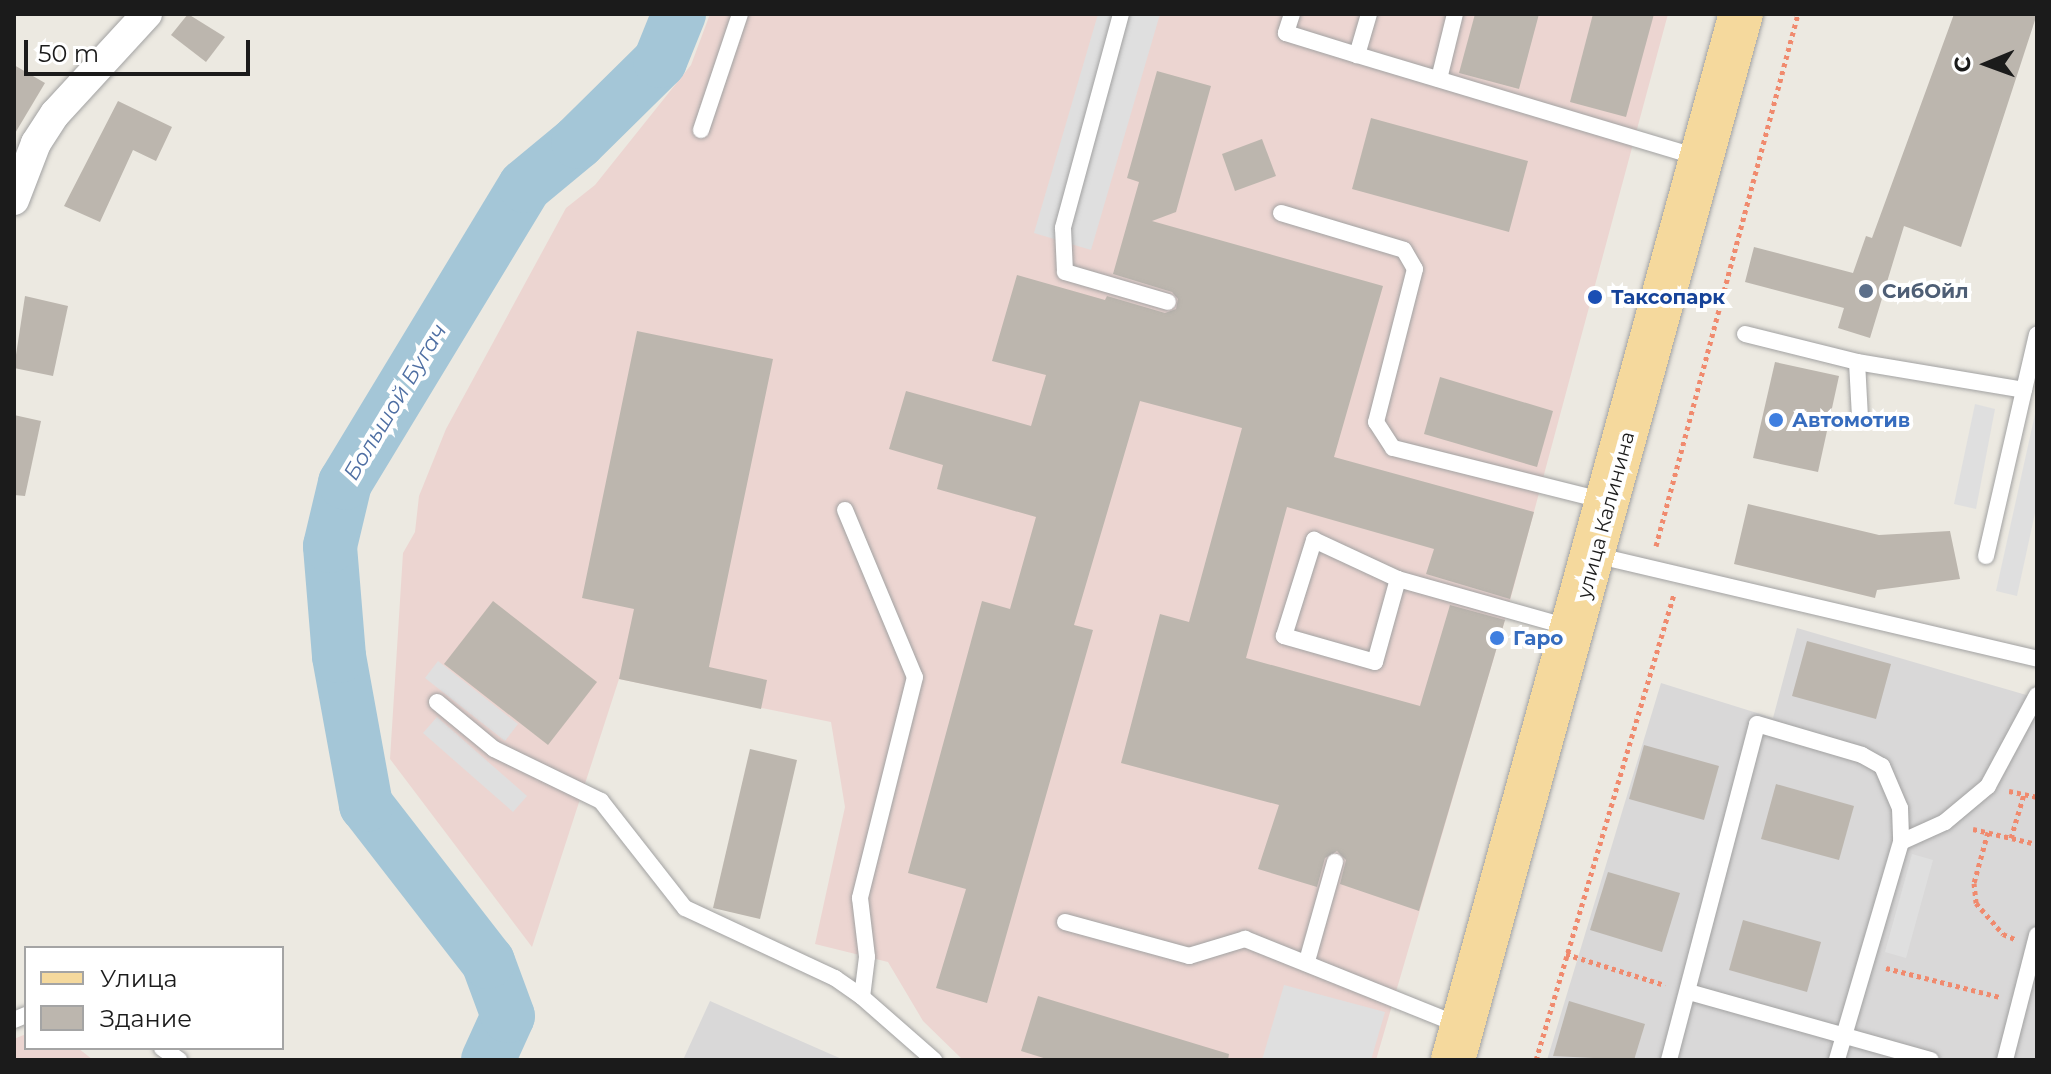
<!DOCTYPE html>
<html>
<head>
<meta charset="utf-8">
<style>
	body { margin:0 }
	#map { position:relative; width:2051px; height:1074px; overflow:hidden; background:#ece9e1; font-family:Montserrat,sans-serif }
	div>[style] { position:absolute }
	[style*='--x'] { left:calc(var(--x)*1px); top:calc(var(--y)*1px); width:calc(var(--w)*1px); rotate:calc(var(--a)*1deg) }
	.residential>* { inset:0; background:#d9d8d8 }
	.commercial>* { inset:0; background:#ecd5d1 }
	.parking>* { inset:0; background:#dfdfdf }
	.river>* { height:54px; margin:-27px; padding:0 27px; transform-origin:27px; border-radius:27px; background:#a4c6d7 }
	.building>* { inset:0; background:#bcb6ae }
	.path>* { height:5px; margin-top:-2.5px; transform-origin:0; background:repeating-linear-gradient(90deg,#f08a6e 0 4px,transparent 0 8px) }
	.roads { filter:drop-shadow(0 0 2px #a2a2a2) drop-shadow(0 0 2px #a2a2a2) }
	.service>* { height:16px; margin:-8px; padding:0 8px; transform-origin:8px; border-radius:8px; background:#fff }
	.minor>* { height:30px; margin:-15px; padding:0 15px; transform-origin:15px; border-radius:15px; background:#fff }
	.primary>* { height:44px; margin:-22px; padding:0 22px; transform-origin:22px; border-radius:22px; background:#f5d99d }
	.dots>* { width:22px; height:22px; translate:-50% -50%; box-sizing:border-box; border:4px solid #fff; border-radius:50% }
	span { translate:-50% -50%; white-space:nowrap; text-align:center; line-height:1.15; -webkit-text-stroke:8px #fff; paint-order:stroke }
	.service-label { font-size:20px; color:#4e5e75; font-weight:700 }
	.left { translate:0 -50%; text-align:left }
	.transit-label { font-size:20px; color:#164399; font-weight:700 }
	.shop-label { font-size:20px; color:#366cbe; font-weight:700 }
	.street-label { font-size:20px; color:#1b1b1b }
	.water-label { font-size:22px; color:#4f6fa3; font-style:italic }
	.frame { position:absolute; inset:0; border:16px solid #1b1b1b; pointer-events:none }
	.legend { position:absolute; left:24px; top:946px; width:260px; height:104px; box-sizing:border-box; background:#fff; border:2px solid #a4a4a4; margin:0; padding:10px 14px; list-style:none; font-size:24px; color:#1b1b1b }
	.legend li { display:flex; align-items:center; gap:16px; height:40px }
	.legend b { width:40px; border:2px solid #a4a4a4 }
	.north { position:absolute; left:1947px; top:24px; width:80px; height:80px; -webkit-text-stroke:6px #fff; paint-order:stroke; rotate:269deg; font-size:22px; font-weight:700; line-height:32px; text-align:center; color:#1b1b1b }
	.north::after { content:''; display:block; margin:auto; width:28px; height:36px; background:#1b1b1b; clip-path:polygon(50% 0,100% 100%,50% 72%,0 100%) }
	.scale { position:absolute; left:24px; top:40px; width:226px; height:36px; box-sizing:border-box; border:4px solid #1b1b1b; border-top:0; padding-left:10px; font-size:24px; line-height:28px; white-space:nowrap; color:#1b1b1b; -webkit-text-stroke:6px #fff; paint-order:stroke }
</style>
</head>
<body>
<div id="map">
	<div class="residential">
		<div style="clip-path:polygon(1797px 628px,2037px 698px,2037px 1060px,1547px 1060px,1661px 683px,1773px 718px)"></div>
		<div style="clip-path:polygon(710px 1001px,844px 1060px,683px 1060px)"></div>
	</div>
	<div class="commercial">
		<div style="clip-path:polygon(710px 14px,1668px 14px,1504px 623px,1376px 1060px,963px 1060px,923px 1021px,888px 962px,815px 944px,845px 807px,831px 722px,619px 679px,532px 947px,390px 759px,403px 553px,415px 532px,419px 496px,446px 429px,566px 208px,595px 185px,691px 65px)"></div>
		<div style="clip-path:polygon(26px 1034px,26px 1048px,78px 1048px,93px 1060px,14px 1060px,14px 1039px)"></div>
	</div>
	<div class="parking">
		<div style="clip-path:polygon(1098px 14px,1160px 14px,1091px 250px,1034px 233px)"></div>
		<div style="clip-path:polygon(1975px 404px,1995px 409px,1976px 509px,1954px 504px)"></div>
		<div style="clip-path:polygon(2037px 405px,2037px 504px,2017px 596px,1996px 591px)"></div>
		<div style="clip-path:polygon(438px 661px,518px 724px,505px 741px,425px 678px)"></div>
		<div style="clip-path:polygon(437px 717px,527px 796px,513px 812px,423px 733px)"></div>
		<div style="clip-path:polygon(1912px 854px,1933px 860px,1906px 958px,1885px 952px)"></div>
		<div style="clip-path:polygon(1284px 985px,1385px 1012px,1371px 1060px,1262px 1060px)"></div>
	</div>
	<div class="river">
		<div style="--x:488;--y:1060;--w:48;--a:-65.6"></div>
		<div style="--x:508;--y:1016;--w:58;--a:-110.3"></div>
		<div style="--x:488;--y:962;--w:199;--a:-127.8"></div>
		<div style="--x:366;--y:805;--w:151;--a:-100.3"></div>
		<div style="--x:339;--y:656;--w:110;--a:-94.7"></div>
		<div style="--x:330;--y:546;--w:65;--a:-76.6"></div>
		<div style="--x:345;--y:483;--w:347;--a:-58.8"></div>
		<div style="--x:525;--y:186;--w:69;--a:-39.7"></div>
		<div style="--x:578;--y:142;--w:115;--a:-44.6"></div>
		<div style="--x:660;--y:61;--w:51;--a:-68"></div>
	</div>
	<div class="building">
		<div style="clip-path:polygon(188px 14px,225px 37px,206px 62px,171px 35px)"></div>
		<div style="clip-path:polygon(1475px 14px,1539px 14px,1519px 89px,1459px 73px)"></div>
		<div style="clip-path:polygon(1593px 14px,1654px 14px,1626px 117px,1570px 102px)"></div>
		<div style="clip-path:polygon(1954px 14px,2037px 14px,1961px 247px,1904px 226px,1870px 338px,1838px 328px,1844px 308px,1745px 282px,1754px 247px,1853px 273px,1866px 236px,1872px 238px)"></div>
		<div style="clip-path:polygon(14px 65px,45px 83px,14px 135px)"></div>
		<div style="clip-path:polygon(1157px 71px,1211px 86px,1176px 212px,1152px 221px,1383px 286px,1334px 457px,1534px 512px,1510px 599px,1426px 574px,1434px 549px,1287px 507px,1246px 658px,1420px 706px,1450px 605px,1505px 620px,1419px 911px,1340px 884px,1346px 860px,1337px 851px,1325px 858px,1317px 887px,1258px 869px,1279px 805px,1121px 763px,1160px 614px,1189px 622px,1242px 428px,1140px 401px,1074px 625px,1093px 630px,987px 1003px,936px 988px,966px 889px,908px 873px,982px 601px,1010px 609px,1036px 517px,937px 489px,943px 465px,889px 449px,906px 391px,1031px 426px,1046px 375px,992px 361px,1017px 275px,1105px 300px,1107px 296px,1165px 313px,1176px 309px,1178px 299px,1172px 292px,1113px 274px,1139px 182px,1127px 178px)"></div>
		<div style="clip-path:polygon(118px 101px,172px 127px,156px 161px,133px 150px,100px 222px,64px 206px)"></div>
		<div style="clip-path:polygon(1371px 118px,1528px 161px,1509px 232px,1352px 189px)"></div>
		<div style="clip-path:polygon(1262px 139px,1276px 176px,1235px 191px,1222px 154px)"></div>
		<div style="clip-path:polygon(25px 296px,68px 306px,53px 376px,14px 368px)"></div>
		<div style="clip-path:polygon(637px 331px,773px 359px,709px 667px,767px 680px,761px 709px,619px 679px,634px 609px,582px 598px)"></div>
		<div style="clip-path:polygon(1775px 362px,1839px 376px,1818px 472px,1753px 458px)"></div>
		<div style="clip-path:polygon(1440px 377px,1553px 411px,1537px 467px,1424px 434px)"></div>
		<div style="clip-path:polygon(14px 415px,41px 421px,25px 496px,14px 495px)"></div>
		<div style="clip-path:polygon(1748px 504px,1879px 535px,1950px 531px,1960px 579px,1877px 590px,1875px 598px,1734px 564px)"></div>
		<div style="clip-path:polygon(493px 601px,597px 682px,548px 745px,444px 664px)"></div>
		<div style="clip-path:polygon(1807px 641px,1891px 664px,1876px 719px,1792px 696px)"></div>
		<div style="clip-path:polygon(1644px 745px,1719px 766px,1704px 820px,1629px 799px)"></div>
		<div style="clip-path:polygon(750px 749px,797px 760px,760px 919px,713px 908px)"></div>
		<div style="clip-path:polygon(1776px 784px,1854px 806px,1839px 860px,1761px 839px)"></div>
		<div style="clip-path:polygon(1608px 872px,1680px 893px,1662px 952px,1590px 930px)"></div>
		<div style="clip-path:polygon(1743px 920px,1821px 942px,1807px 992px,1729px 970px)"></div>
		<div style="clip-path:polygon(1038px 996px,1229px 1054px,1228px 1060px,1050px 1060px,1021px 1051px)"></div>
		<div style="clip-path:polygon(1569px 1001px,1645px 1024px,1634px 1060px,1553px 1056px)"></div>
	</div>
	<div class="path">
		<div style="--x:1656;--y:546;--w:551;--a:-75.06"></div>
		<div style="--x:2009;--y:791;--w:29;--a:12"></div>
		<div style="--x:1973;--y:829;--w:66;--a:13.2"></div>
		<div style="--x:1988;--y:832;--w:53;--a:105.4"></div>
		<div style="--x:1974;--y:883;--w:20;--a:84"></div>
		<div style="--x:1976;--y:903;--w:41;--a:48.9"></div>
		<div style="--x:2003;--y:934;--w:13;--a:23"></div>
		<div style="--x:2011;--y:838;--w:46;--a:-73.5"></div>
		<div style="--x:1566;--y:954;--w:104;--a:17.4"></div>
		<div style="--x:1886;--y:968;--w:118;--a:14.3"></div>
		<div style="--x:1536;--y:1060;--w:486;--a:-73.5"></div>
	</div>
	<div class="roads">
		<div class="service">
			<div style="--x:1121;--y:14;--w:222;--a:105.2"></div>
			<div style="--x:1063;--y:228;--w:44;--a:87.4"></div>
			<div style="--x:1065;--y:272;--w:107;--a:16.2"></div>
			<div style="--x:1292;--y:14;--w:20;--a:108"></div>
			<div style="--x:1286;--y:33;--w:74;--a:17.2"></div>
			<div style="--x:1369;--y:14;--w:43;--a:106.3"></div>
			<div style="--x:1357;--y:55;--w:359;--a:16.7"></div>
			<div style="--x:1439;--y:79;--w:67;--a:-76.2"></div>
			<div style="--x:701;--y:130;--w:122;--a:-71.4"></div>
			<div style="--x:1281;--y:213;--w:128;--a:16.7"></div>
			<div style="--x:1404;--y:250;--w:22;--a:60"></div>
			<div style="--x:1415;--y:269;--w:158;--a:104.3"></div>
			<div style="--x:1376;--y:422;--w:31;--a:57"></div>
			<div style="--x:1393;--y:448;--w:219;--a:14"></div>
			<div style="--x:1745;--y:334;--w:115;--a:14"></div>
			<div style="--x:1857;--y:362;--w:169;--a:9.5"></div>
			<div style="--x:2024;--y:390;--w:57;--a:-76.9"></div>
			<div style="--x:1857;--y:362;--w:56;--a:86.9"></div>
			<div style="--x:845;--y:510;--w:181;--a:67.3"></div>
			<div style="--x:915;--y:677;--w:228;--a:104"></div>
			<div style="--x:860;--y:898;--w:59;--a:83.2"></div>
			<div style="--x:867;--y:957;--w:40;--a:97.1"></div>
			<div style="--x:862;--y:997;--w:96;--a:41.2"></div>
			<div style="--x:1595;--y:555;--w:454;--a:13.2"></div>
			<div style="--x:1986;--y:556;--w:170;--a:-77.1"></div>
			<div style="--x:1398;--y:579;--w:86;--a:105.5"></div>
			<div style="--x:1375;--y:662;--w:95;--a:-164.1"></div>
			<div style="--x:1284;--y:636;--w:101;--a:-72.6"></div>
			<div style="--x:1314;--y:540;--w:93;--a:24.9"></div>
			<div style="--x:1398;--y:579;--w:178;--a:15.7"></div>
			<div style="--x:437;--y:702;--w:74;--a:39.5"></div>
			<div style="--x:494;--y:749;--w:119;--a:25.9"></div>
			<div style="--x:601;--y:801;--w:136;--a:51.9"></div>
			<div style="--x:685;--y:908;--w:166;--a:25"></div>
			<div style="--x:835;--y:978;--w:33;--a:35"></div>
			<div style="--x:1901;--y:842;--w:48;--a:-24.4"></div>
			<div style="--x:1945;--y:822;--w:56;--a:-39.9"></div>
			<div style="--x:1988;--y:786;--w:103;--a:-61.7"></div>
			<div style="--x:1065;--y:922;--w:129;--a:15.3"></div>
			<div style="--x:1189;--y:956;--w:59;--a:-16.9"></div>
			<div style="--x:1245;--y:939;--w:231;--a:21.9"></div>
			<div style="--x:1307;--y:961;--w:103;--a:-74.2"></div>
			<div style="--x:1689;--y:992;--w:251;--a:15.7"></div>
			<div style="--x:14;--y:1020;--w:13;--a:-23"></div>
			<div style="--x:162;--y:1048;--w:21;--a:35"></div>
			<div style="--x:1669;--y:1060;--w:347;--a:-75.3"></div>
			<div style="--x:1757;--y:724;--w:109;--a:16.4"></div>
			<div style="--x:1862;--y:755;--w:23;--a:29"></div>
			<div style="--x:1882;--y:766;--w:46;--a:66.8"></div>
			<div style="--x:1900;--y:808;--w:34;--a:88"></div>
			<div style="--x:1901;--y:842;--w:227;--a:106.4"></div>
			<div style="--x:2005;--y:1060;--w:129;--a:-75.6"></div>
		</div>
		<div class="minor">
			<div style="--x:14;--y:200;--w:61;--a:-68.9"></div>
			<div style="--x:36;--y:143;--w:35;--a:-57"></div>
			<div style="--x:55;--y:114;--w:136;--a:-47.4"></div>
		</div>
		<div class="primary">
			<div style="--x:1453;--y:1060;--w:1085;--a:-74.61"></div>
		</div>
	</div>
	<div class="dots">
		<div style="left:1866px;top:291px;background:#5c6f8a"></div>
		<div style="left:1595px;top:297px;background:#1a4fb4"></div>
		<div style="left:1776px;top:420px;background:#3f7fe0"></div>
		<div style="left:1497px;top:638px;background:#3f7fe0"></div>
	</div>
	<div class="service-label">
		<span class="left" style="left:1882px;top:291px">СибОйл</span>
	</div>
	<div class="transit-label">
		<span class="left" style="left:1611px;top:297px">Таксопарк</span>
	</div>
	<div class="shop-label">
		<span class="left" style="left:1792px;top:420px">Автомотив</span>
		<span class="left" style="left:1513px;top:638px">Гаро</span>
	</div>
	<div class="street-label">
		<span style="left:1606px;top:515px;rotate:-75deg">улица Калинина</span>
	</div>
	<div class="water-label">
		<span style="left:395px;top:402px;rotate:-59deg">Большой Бугач</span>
	</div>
	<div class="frame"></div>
	<ul class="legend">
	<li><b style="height:10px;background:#f5d99d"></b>Улица</li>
	<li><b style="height:22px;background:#bcb6ae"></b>Здание</li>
	</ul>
	<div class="north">С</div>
	<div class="scale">50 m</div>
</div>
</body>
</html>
